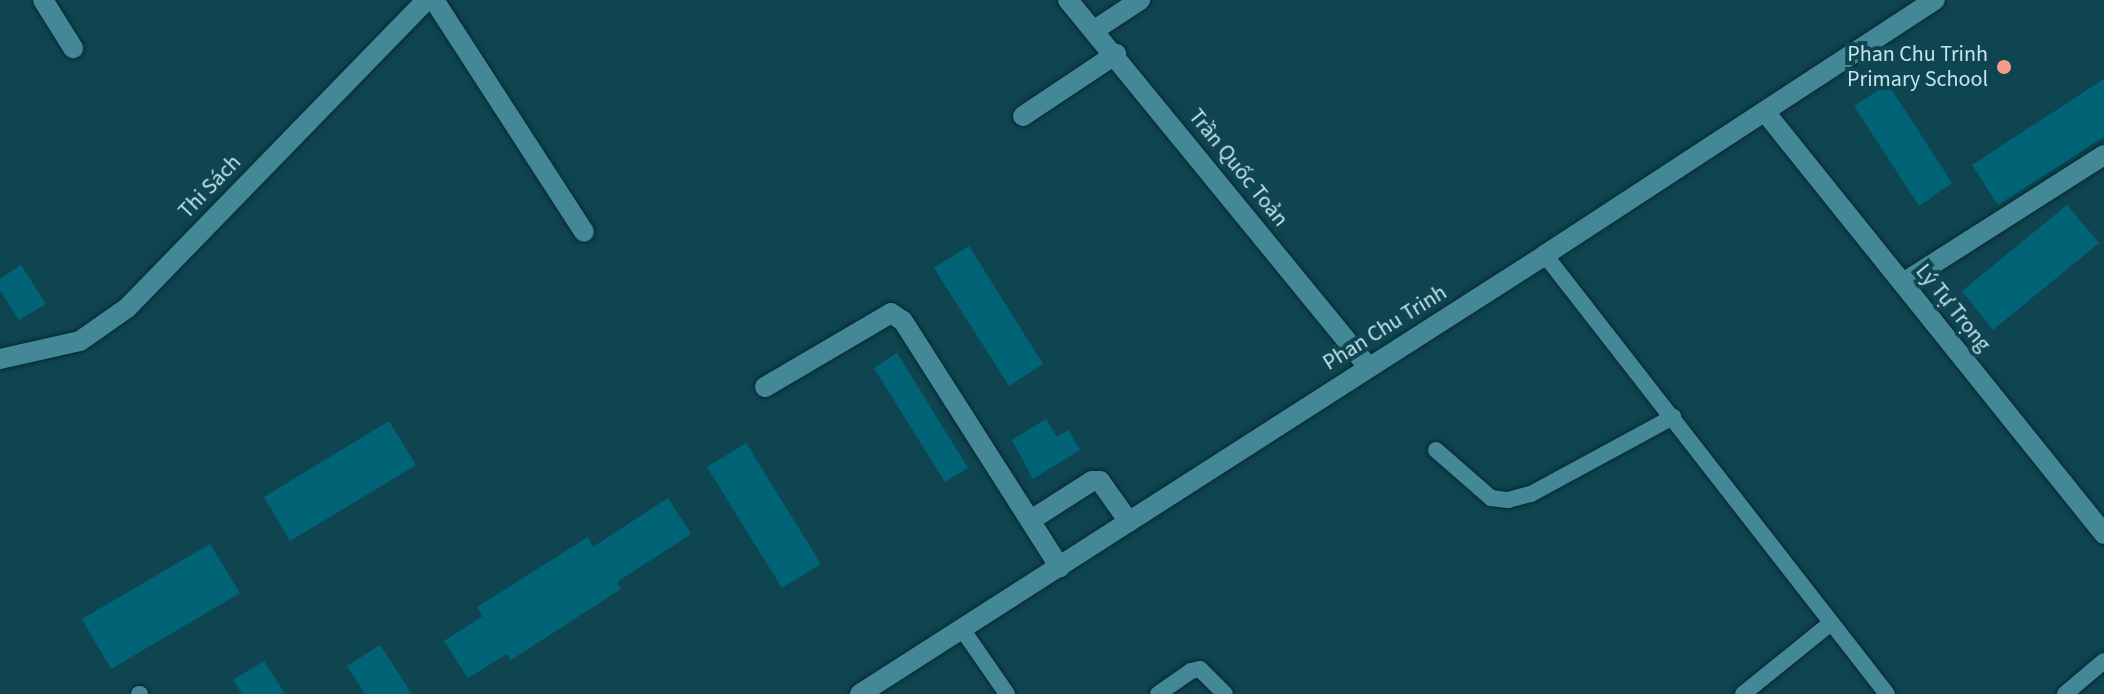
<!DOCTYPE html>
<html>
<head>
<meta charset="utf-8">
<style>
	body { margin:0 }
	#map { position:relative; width:2104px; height:694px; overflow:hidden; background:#0f4551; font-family:"Source Sans 3",sans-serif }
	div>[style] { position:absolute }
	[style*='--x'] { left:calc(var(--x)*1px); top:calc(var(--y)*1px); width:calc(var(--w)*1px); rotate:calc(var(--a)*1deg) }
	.building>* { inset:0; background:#006476 }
	.roads { filter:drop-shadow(0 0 2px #042a32) drop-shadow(0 0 2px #042a32) }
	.lane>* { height:16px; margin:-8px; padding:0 8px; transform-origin:8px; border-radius:8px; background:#448797 }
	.street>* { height:20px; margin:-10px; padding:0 10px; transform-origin:10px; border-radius:10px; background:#448797 }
	.dots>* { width:22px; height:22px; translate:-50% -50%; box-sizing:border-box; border:4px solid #0f4551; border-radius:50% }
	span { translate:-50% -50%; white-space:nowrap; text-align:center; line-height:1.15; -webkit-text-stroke:8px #0f4551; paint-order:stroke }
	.poi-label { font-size:22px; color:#c5e5ee }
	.right { translate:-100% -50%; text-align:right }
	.street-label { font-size:22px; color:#c5e5ee }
</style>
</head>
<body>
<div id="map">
	<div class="building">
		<div style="clip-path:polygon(2104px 79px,2104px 137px,1998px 205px,1972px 165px)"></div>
		<div style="clip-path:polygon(1888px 84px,1952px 183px,1919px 206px,1854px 106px)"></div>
		<div style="clip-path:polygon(2067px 205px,2099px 243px,1993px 330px,1962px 291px)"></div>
		<div style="clip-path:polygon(969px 246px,1043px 364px,1009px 386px,934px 268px)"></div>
		<div style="clip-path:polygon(21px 265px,46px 304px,19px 320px,0 290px,0 279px)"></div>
		<div style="clip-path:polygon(897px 353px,968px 468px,945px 482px,874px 368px)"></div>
		<div style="clip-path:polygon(1046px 419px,1057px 437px,1068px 430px,1080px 450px,1033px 479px,1012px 440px)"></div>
		<div style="clip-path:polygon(389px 421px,416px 465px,290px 541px,264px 497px)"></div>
		<div style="clip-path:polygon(746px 443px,821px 564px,782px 588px,707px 467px)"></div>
		<div style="clip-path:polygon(668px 498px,691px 534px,617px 582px,621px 589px,511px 660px,507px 654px,468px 678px,444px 641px,483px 616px,477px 607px,588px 537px,593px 547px)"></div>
		<div style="clip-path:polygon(210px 544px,240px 593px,111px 669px,82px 619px)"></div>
		<div style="clip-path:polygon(380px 645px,412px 694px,365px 694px,347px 666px)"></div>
		<div style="clip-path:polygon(264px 661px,285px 694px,242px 694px,233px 680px)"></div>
	</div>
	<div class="roads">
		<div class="lane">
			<div style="--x:1545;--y:255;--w:556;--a:52.08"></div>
			<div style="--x:1436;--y:450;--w:73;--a:41.1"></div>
			<div style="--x:1491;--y:498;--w:17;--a:7"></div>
			<div style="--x:1508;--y:500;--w:24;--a:-15"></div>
			<div style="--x:1531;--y:494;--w:162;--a:-28.5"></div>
			<div style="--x:962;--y:629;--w:79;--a:55.3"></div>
			<div style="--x:139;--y:694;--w:1;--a:0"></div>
			<div style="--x:1158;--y:694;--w:40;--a:-34.9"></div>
			<div style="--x:1191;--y:671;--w:9;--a:-13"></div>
			<div style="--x:1200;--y:669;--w:35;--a:45"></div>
			<div style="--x:1743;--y:694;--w:113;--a:-38.9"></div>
			<div style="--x:2065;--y:694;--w:51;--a:-40.2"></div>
		</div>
		<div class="street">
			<div style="--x:43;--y:0;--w:57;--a:58"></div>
			<div style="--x:434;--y:0;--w:276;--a:57.1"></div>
			<div style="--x:1068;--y:0;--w:474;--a:50.7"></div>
			<div style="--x:1096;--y:29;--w:53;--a:-33.4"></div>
			<div style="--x:1765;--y:112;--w:541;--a:51.22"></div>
			<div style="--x:1023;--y:116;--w:112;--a:-33.7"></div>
			<div style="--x:1903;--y:283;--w:238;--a:-32.5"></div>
			<div style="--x:0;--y:359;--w:82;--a:-12.7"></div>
			<div style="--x:80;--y:341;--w:57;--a:-35.1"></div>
			<div style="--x:127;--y:308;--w:429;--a:-45.8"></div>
			<div style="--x:765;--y:387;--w:146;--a:-30.4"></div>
			<div style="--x:891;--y:313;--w:14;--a:34"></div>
			<div style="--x:903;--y:321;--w:292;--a:57.5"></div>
			<div style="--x:1031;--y:520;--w:72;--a:-32.6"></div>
			<div style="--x:1092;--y:481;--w:8;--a:0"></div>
			<div style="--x:1100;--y:481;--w:50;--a:54.7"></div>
			<div style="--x:860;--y:694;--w:814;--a:-32.65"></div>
			<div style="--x:1545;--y:255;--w:466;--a:-33.2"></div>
		</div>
	</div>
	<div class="dots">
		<div style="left:2004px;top:67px;background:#f49e87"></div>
	</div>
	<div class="poi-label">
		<span class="right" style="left:1988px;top:67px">Phan Chu Trinh<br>Primary School</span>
	</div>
	<div class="street-label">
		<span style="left:1238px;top:168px;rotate:51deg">Trần Quốc Toản</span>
		<span style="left:210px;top:187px;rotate:-46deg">Thi Sách</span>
		<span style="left:1953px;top:308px;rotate:51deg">Lý Tự Trọng</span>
		<span style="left:1385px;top:328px;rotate:-32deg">Phan Chu Trinh</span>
	</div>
</div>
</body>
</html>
